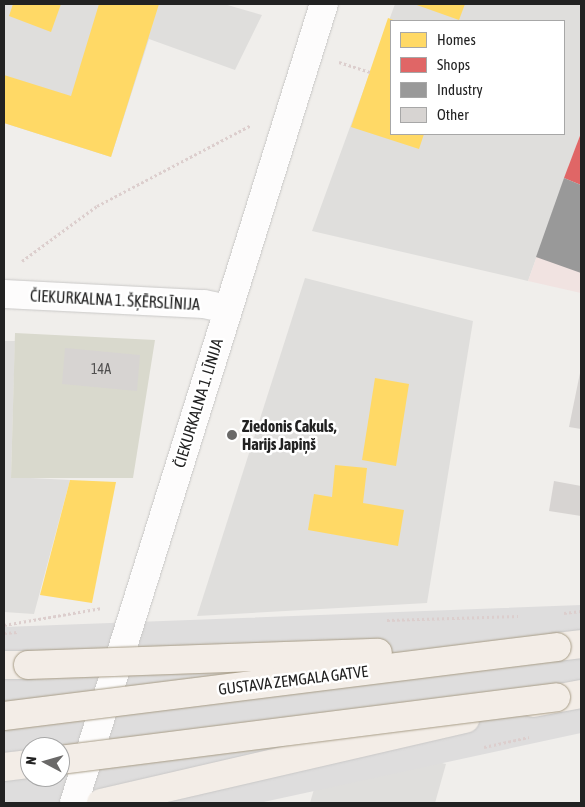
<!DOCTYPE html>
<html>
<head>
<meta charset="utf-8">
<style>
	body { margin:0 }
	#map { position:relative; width:585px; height:807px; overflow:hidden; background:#f0eeeb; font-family:"Asap Condensed",sans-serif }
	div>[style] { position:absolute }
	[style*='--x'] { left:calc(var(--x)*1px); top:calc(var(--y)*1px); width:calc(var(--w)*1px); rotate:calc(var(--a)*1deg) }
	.residential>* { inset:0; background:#dfdedc }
	.commercial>* { inset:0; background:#f1e3e1 }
	.construction>* { inset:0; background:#d9d9cd }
	.pier>* { inset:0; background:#dedddd }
	.homes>* { inset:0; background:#ffd966 }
	.shops>* { inset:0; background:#e06666 }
	.industry>* { inset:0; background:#999 }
	.building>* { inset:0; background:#d7d4d2 }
	.path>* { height:3px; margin-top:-1.5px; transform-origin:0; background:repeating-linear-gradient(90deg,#dccecd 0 2.5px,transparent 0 5px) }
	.roads { filter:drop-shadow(0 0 1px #c9c8c7) drop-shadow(0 0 1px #c9c8c7) }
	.minor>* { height:28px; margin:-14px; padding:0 14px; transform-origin:14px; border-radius:14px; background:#fdfcfc }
	.major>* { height:28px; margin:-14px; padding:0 14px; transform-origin:14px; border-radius:14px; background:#f3ede7 }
	.path-bridge>* { height:3px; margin-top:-1.5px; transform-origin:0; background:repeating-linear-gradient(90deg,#dccecd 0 2.5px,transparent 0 5px) }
	.bridges { filter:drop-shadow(0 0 1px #a79c86) drop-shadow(0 0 1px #a79c86) }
	.major-bridge>* { height:28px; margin:-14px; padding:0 14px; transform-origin:14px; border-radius:14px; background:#f3ede7 }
	.dots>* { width:14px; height:14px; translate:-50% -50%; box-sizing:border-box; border:2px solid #fff; border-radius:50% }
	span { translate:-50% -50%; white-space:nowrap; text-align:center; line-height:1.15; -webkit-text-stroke:5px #fff; paint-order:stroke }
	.number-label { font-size:14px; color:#4f4e4e }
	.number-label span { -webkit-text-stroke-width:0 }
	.street-label { font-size:16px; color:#222 }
	.poi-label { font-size:16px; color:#222; font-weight:700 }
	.left { translate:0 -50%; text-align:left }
	.frame { position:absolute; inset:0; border:5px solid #222; pointer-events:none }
	.legend { position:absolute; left:390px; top:20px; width:175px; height:115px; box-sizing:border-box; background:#fff; border:1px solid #a7a7a7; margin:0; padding:6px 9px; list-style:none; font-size:15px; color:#222 }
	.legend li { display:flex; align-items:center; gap:10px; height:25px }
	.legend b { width:25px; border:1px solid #a7a7a7 }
	.north { position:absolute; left:20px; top:737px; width:50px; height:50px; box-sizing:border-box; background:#fff; border:1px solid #a7a7a7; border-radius:50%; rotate:276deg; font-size:14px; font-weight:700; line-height:20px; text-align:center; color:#222 }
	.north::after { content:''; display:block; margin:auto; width:18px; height:22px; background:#6a6968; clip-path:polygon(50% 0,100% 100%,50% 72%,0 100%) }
</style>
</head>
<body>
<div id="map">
	<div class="residential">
		<div style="clip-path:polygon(4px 4px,224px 4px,262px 15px,235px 70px,149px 39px,111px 157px,4px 123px)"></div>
		<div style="clip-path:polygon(evenodd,395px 4px,581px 4px,581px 133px,528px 281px,312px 231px,395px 4px,391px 21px,564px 21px,564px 134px,391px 134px,391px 21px)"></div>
		<div style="clip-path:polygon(305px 278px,473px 321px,427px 603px,197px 616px)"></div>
		<div style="clip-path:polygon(4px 341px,15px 341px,11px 477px,70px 480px,34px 614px,4px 612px)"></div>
		<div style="clip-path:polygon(329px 737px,446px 764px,435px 803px,310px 803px)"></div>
	</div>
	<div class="commercial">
		<div style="clip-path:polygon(581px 133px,581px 293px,528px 281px)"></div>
	</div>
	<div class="construction">
		<div style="clip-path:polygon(15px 333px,155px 340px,133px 478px,11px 478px)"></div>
	</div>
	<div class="pier">
		<div style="clip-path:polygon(evenodd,581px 605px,581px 733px,259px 803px,4px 803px,4px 627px,581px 605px,30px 747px,60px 747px,60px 777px,30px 777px,30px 747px)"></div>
	</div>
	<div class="homes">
		<div style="clip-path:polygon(13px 4px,61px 4px,51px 32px,9px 16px)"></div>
		<div style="clip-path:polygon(99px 4px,159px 4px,111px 157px,4px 123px,4px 75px,71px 96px)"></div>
		<div style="clip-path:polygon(414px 4px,465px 4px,459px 20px)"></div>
		<div style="clip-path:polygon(388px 18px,396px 21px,391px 21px,391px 134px,424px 134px,419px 149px,351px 127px)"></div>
		<div style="clip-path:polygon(375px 378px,409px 384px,396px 466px,362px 460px)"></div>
		<div style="clip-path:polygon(335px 465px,367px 468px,363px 503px,404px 510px,398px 546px,308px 530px,314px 494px,332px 497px)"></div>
		<div style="clip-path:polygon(70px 480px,116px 482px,92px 603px,40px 595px)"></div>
	</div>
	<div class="shops">
		<div style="clip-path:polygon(581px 133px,581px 185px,564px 178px)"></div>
	</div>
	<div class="industry">
		<div style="clip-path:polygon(564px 178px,581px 185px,581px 273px,536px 257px)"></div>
	</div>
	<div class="building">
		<div style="clip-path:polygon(65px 348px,140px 355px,137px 391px,62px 384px)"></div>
		<div style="clip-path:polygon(580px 373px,581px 373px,581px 429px,569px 427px)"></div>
		<div style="clip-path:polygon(554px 481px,581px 486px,581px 516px,549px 511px)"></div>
	</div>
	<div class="path">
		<div style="--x:339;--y:62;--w:33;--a:18"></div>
		<div style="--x:22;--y:261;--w:93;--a:-36.3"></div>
		<div style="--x:97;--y:206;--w:174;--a:-27.7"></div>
		<div style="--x:4;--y:625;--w:98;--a:-9.9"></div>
		<div style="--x:484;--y:747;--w:46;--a:-12.5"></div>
	</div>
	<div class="roads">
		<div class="minor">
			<div style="--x:4;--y:294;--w:200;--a:2.9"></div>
			<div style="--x:204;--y:304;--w:24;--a:12"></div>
			<div style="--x:74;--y:803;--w:837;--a:-72.63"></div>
		</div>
		<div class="major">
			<div style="--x:557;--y:647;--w:24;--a:-7"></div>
			<div style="--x:4;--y:665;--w:24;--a:0"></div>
			<div style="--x:533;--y:703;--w:49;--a:-10.6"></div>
			<div style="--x:4;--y:767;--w:26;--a:-7"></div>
			<div style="--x:101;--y:803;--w:374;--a:-13"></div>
		</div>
	</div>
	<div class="path-bridge">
		<div style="--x:564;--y:613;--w:17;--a:-7"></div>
		<div style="--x:387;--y:620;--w:131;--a:-1.7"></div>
		<div style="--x:4;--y:633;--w:14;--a:-4"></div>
	</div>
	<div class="bridges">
		<div class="major-bridge">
			<div style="--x:28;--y:665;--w:350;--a:-2"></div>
			<div style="--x:4;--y:716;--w:557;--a:-7.11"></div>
			<div style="--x:60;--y:760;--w:500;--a:-7.2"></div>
		</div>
	</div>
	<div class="dots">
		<div style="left:232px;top:435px;background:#6a6968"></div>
	</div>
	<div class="number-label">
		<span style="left:101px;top:369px">14A</span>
	</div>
	<div class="street-label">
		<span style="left:115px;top:300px;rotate:3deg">ČIEKURKALNA 1. ŠĶĒRSLĪNIJA</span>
		<span style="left:198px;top:403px;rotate:-73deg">ČIEKURKALNA 1. LĪNIJA</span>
		<span style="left:293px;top:680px;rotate:-7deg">GUSTAVA ZEMGALA GATVE</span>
	</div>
	<div class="poi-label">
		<span class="left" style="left:242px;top:435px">Ziedonis Cakuls,<br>Harijs Japiņš</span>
	</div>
	<div class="frame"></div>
	<ul class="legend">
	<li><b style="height:14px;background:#ffd966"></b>Homes</li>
	<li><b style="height:14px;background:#e06666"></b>Shops</li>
	<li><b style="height:14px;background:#999"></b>Industry</li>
	<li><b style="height:14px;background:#d7d4d2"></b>Other</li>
	</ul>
	<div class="north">N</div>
</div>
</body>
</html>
